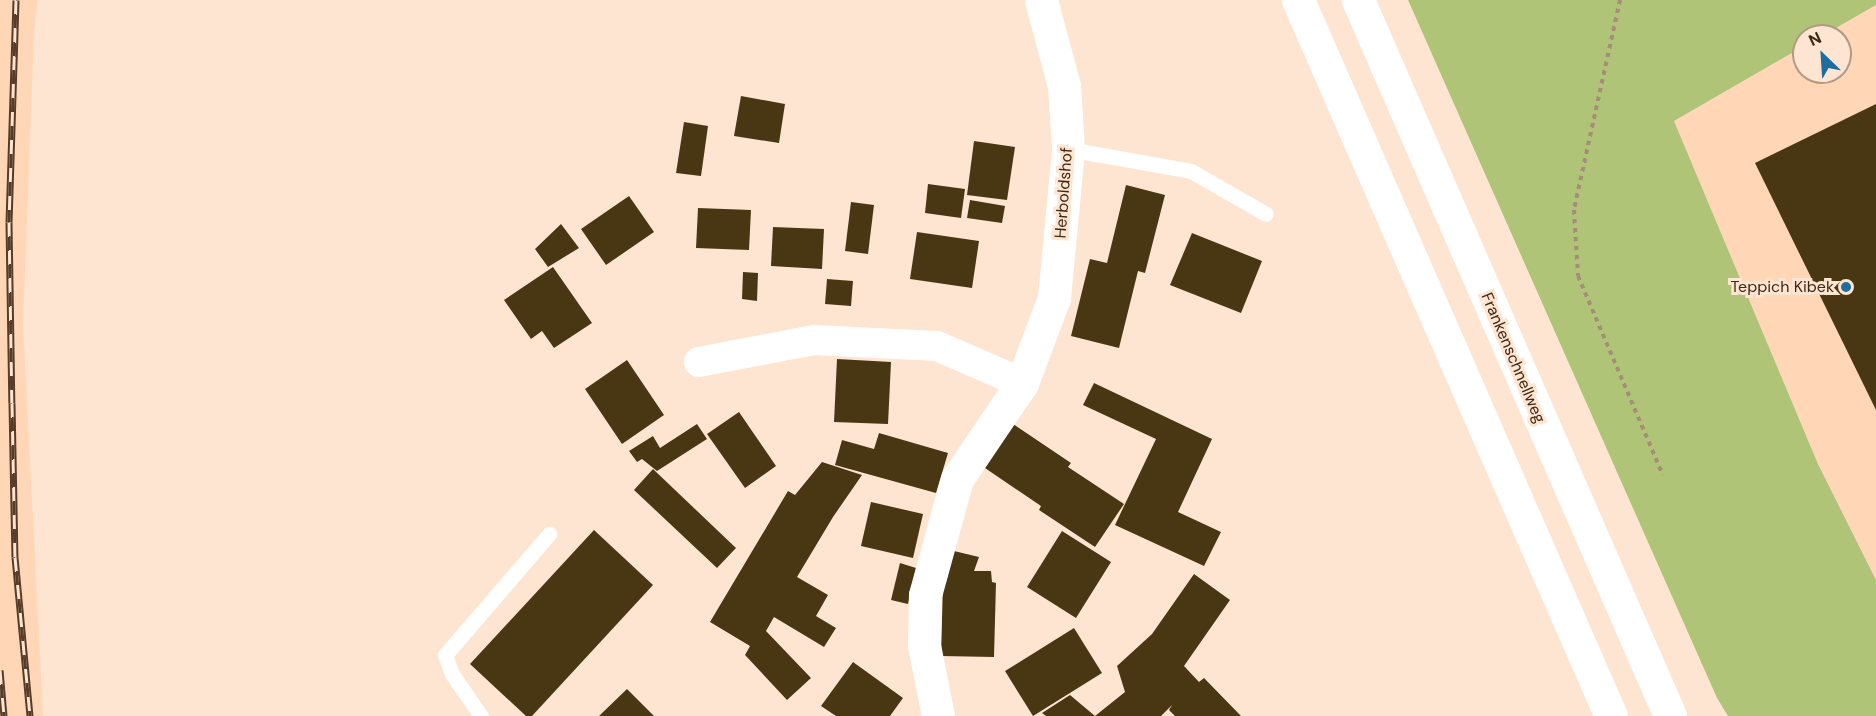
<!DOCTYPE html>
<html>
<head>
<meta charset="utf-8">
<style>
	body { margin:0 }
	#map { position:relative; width:1876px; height:716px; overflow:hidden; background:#fee5d1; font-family:"DM Sans",sans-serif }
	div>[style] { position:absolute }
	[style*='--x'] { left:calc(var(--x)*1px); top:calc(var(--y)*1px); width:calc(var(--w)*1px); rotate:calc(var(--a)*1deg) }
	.built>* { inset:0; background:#ffd7b6 }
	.green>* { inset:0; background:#b0c478 }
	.building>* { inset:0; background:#493714 }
	.path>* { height:4px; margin-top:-2px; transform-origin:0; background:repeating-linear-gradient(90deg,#a58d79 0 4.5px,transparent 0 9px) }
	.service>* { height:15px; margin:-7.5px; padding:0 7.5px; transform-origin:7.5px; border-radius:7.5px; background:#fff }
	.minor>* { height:30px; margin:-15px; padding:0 15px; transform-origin:15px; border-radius:15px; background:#fff }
	.tertiary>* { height:33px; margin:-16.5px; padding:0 16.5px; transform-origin:16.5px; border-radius:16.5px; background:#fff }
	.motorway>* { height:33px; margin:-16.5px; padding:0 16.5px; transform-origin:16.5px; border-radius:16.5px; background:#fff }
	.rail>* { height:7px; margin-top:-3.5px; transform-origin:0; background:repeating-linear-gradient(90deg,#fee5d1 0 14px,#553d29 0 28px); box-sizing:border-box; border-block:2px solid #553d29 }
	.dots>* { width:16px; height:16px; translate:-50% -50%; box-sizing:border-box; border:3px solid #fee5d1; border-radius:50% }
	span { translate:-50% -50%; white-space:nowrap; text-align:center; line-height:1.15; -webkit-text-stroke:6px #fee5d1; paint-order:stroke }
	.street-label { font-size:16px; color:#3f2814 }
	.poi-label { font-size:16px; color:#3f2814 }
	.right { translate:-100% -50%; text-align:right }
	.north { position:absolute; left:1792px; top:24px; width:60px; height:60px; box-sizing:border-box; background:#fee5d1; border:2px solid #b29985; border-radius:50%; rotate:335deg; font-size:16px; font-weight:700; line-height:24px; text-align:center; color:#3f2814 }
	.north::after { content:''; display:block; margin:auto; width:21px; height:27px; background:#1d6e9f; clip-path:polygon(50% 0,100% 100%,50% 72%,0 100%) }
</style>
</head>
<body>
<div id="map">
	<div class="built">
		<div style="clip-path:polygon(0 0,38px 0,34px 31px,23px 324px,43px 716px,0 716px)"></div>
		<div style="clip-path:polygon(1876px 5px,1876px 580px,1818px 464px,1674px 121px,1804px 46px,1804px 72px,1840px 72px,1840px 36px,1822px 36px)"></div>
	</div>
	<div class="green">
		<div style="clip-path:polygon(1408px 0,1876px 0,1876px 5px,1822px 36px,1804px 36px,1804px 46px,1674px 121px,1818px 464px,1876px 580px,1876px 716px,1728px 716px,1717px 698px)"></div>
	</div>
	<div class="building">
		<div style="clip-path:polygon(741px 96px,785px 104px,779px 143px,734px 136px)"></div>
		<div style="clip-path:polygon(1876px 104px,1876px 410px,1755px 163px)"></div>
		<div style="clip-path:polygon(684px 122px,708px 126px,701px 176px,676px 173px)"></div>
		<div style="clip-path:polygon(974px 141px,1015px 147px,1007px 200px,967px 195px)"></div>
		<div style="clip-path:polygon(928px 184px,965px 189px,961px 218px,925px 213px)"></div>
		<div style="clip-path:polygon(1126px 185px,1165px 195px,1145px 273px,1138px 271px,1119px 348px,1071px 336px,1090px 259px,1107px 263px)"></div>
		<div style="clip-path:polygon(629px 196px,654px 232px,606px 265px,581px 229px)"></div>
		<div style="clip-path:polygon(970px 200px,1005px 206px,1002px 223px,967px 218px)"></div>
		<div style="clip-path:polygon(851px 202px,874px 205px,868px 254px,845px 251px)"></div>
		<div style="clip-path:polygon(698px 208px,751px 210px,749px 250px,696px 248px)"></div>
		<div style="clip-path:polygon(561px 224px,579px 248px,548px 267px,535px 249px)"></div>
		<div style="clip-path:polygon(773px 227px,824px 229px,822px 269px,771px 266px)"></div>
		<div style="clip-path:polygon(917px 232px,979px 241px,972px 288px,910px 279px)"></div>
		<div style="clip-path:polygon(1192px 233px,1262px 261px,1241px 313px,1170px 285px)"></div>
		<div style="clip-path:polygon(553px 267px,592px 323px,554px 348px,542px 331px,531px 339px,504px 300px)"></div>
		<div style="clip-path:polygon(743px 272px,758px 273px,757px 301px,742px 299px)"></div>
		<div style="clip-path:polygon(827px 279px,853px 281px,851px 306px,825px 304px)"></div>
		<div style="clip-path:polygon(837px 359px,891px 362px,888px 424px,834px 422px)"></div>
		<div style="clip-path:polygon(627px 360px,664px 415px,622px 444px,585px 389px)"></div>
		<div style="clip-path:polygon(1094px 383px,1212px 439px,1178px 512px,1221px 532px,1204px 566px,1115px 525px,1156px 439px,1083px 405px)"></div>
		<div style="clip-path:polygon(739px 412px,776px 466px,745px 488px,707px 434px)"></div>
		<div style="clip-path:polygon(697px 424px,707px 439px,657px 471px,642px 459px,637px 462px,629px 451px,653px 436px,660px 448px)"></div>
		<div style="clip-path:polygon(1013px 424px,1071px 463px,1068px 467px,1124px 504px,1095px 547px,1039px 510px,1041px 506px,985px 468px)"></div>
		<div style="clip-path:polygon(879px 433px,948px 453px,936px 493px,835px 465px,842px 440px,874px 449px)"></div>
		<div style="clip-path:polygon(822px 462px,862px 475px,833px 517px,797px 577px,828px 595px,816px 616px,836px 628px,824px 647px,774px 617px,766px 631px,811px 678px,787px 700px,745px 655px,750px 646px,710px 622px,788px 491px,795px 495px)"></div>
		<div style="clip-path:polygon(653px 469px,736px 548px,717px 568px,634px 490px)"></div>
		<div style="clip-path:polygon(871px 502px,923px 514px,913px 558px,861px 546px)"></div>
		<div style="clip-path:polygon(594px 530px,653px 585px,532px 716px,526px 716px,470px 664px)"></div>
		<div style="clip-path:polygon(1062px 531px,1111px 562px,1076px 618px,1027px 587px)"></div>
		<div style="clip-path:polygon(954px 551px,979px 557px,974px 571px,991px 571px,992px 582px,996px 583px,994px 657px,941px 656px,943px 582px,946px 582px)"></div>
		<div style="clip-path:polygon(900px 563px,916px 568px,908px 604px,891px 600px)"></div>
		<div style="clip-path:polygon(1194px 574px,1230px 600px,1184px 666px,1199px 682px,1204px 678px,1241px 716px,1175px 716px,1169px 710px,1172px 705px,1161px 716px,1046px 716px,1042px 713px,1070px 695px,1095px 716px,1125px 692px,1117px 666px,1152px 634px)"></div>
		<div style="clip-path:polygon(1074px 628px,1102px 673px,1033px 716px,1005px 671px)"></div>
		<div style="clip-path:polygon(853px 662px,903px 698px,890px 716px,836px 716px,821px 706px)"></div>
		<div style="clip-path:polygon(627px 689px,654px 716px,599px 716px)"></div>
	</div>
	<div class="path">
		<div style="--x:1620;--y:0;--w:215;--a:102.4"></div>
		<div style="--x:1574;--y:210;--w:66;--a:86.5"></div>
		<div style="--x:1578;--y:276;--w:216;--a:66.9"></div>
	</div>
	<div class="service">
		<div style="--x:1068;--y:149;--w:125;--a:10.1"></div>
		<div style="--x:1191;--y:171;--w:86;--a:29.8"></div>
		<div style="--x:481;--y:716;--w:51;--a:-124.6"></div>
		<div style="--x:452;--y:674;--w:20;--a:-110"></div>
		<div style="--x:445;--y:655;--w:160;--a:-49.3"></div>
	</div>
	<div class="minor">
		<div style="--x:699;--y:362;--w:117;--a:-10.8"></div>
		<div style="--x:814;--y:340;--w:123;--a:2.8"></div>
		<div style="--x:937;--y:346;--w:93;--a:23.5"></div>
	</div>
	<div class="tertiary">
		<div style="--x:938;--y:716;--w:72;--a:-101.2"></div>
		<div style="--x:924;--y:645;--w:50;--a:-88.9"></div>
		<div style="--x:925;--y:595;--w:120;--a:-74.6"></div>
		<div style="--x:957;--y:479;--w:116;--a:-55.9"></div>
		<div style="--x:1022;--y:383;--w:91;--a:-69.4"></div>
		<div style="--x:1054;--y:298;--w:150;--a:-84.6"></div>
		<div style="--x:1068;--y:149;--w:63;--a:-93.6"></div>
		<div style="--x:1064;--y:86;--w:89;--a:-105"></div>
	</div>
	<div class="motorway">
		<div style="--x:1298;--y:0;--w:781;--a:66.39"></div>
		<div style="--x:1358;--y:0;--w:781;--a:66.45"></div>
	</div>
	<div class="rail">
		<div style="--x:16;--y:0;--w:222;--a:91.8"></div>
		<div style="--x:9;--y:222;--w:181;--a:89.1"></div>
		<div style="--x:12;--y:403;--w:154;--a:88.9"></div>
		<div style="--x:15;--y:557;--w:160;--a:84.6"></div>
		<div style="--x:0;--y:670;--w:46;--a:85"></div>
	</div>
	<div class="dots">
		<div style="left:1846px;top:287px;background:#1d6e9f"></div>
	</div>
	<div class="street-label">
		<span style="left:1064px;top:193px;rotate:-86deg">Herboldshof</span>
		<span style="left:1513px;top:358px;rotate:67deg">Frankenschnellweg</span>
	</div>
	<div class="poi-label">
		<span class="right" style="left:1834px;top:287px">Teppich Kibek</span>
	</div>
	<div class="north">N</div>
</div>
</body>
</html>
